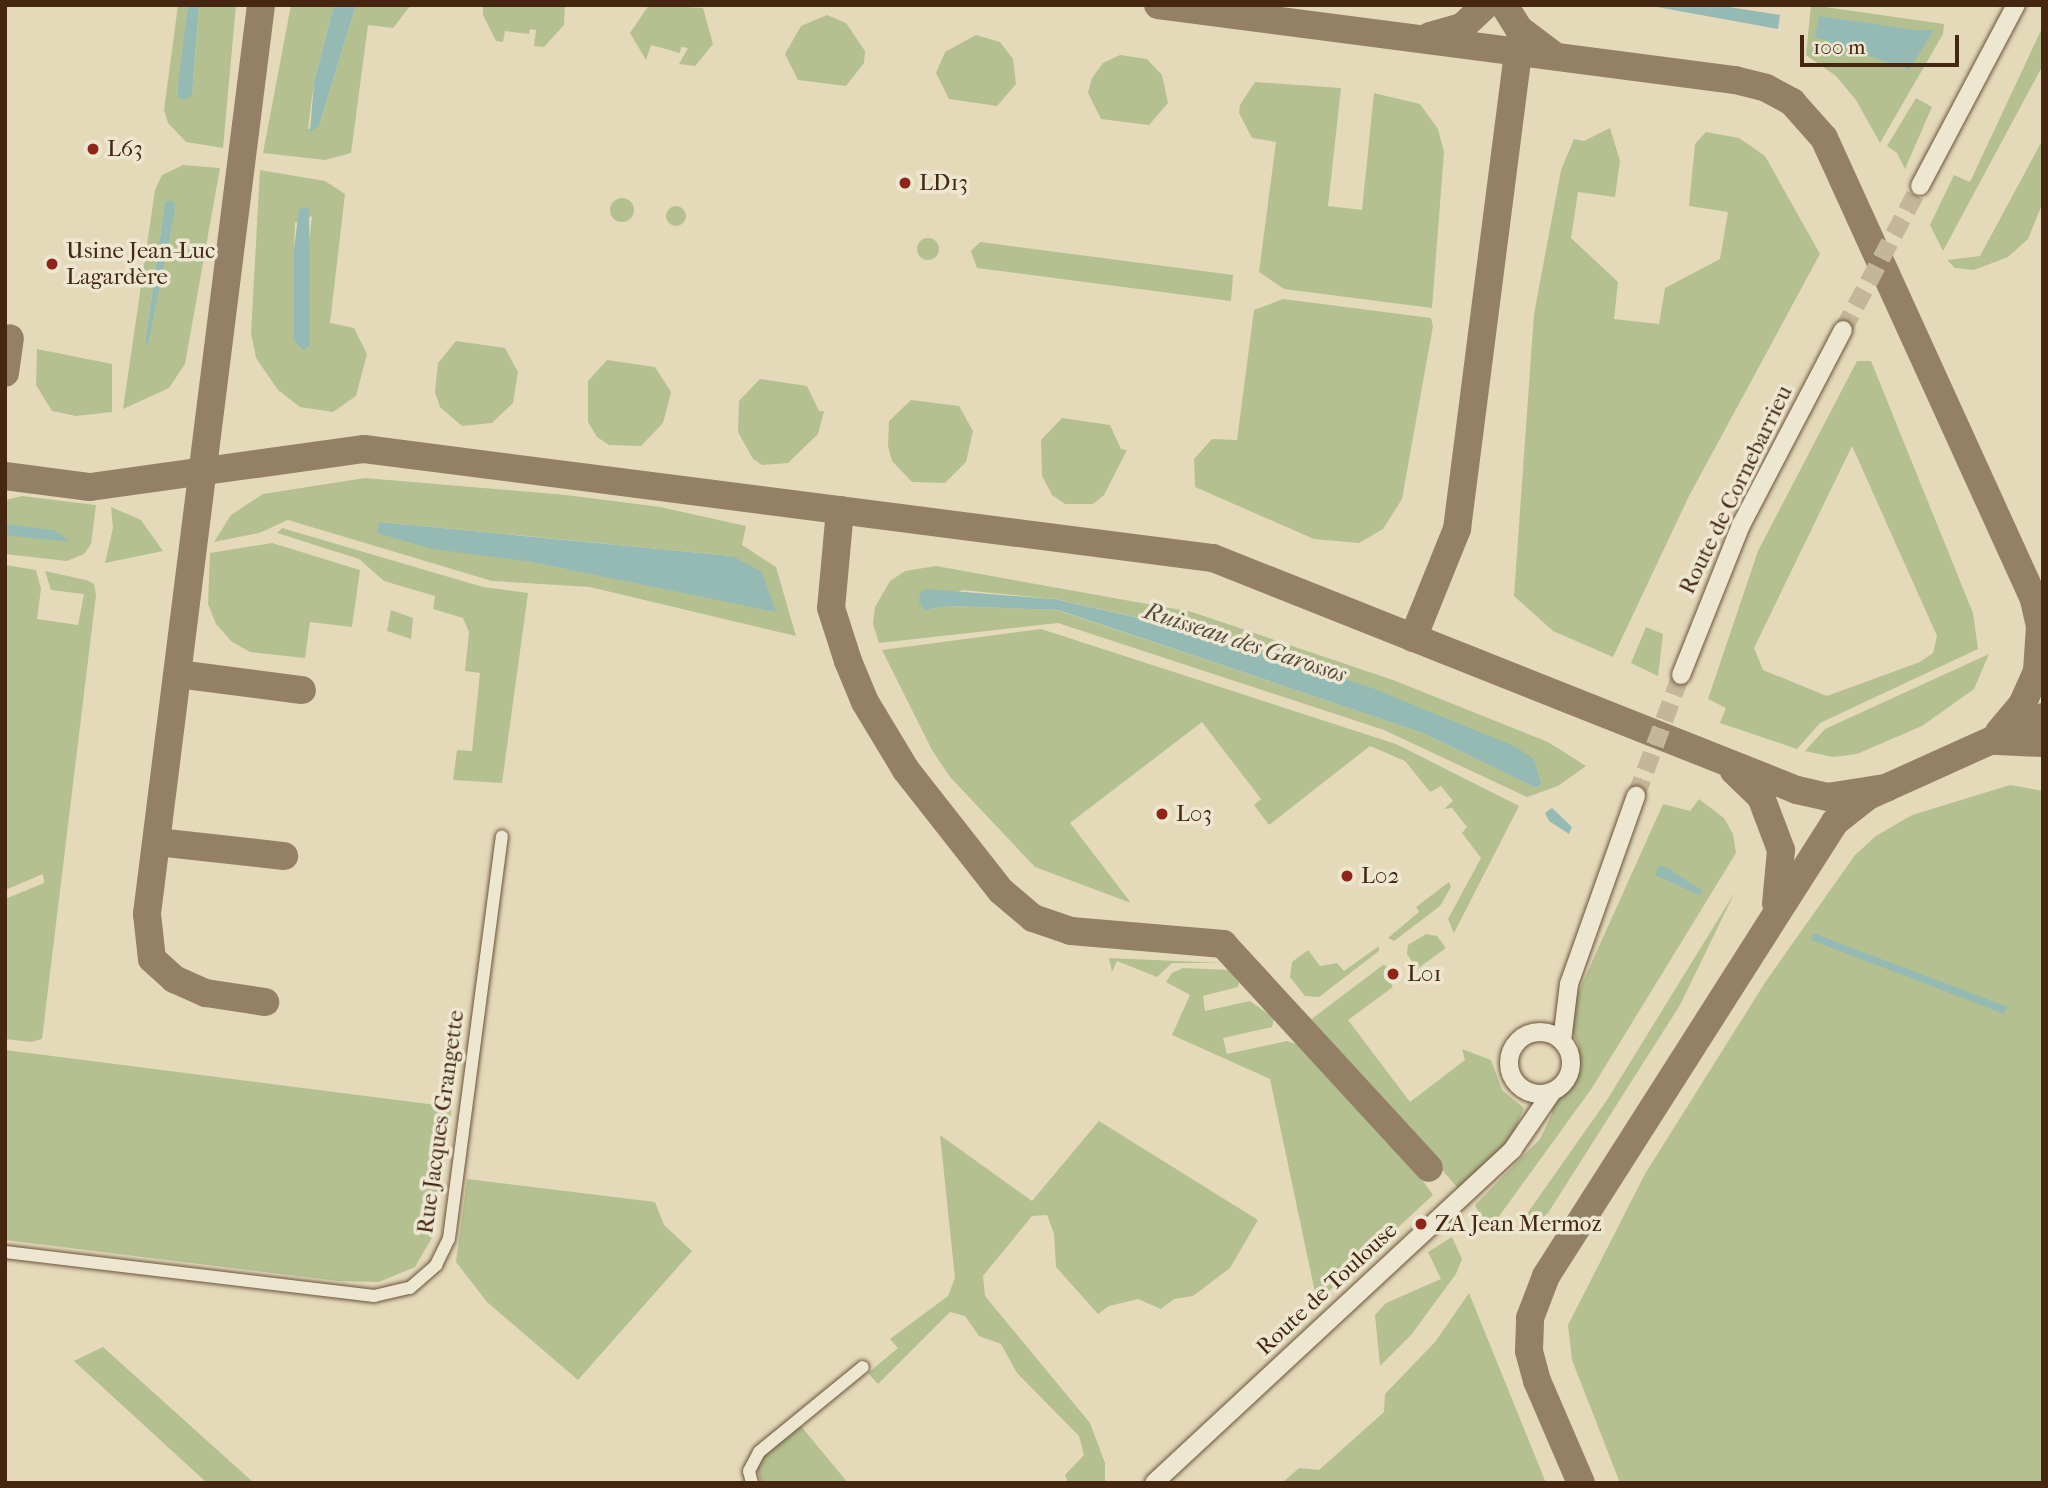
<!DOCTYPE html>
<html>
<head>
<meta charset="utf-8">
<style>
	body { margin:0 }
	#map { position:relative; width:2048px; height:1488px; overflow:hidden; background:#e4daba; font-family:"IM FELL French Canon",serif }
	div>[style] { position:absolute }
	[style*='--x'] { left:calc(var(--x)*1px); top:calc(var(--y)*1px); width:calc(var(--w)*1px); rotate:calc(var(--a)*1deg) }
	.green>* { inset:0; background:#b4c090 }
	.round { border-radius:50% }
	.water>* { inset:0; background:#95bab3 }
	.taxiway>* { height:28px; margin:-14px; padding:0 14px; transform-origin:14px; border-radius:14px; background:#948066 }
	.secondary-tunnel>* { height:18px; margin-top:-9px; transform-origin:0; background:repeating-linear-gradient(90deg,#c4b698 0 18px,transparent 0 27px) }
	.roads { filter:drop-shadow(0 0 2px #6c533b) drop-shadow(0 0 2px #6c533b) }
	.minor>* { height:12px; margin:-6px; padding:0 6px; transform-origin:6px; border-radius:6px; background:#ede7d2 }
	.secondary>* { height:18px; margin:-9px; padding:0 9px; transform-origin:9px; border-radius:9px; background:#ede7d2 }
	.secondary>.ring { margin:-9px; padding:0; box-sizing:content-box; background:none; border:18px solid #ede7d2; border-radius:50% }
	.dots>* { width:19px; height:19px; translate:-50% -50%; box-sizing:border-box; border:4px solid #ede7d2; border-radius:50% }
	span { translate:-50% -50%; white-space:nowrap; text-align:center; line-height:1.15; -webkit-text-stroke:7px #ede7d2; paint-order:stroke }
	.poi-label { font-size:23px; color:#442611 }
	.left { translate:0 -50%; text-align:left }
	.street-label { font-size:23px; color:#442611 }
	.water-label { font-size:24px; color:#584b3a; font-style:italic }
	.frame { position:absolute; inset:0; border:7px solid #442611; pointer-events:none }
	.scale { position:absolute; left:1800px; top:35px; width:159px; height:32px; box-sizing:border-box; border:4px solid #442611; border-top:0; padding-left:9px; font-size:21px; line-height:24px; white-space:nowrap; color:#442611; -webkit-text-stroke:5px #ede7d2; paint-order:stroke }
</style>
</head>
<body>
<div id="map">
	<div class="green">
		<div style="clip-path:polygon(178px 5px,188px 5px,178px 96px,192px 95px,199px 5px,236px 5px,223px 148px,186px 142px,168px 123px,164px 110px)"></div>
		<div style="clip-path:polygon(291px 5px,334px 5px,314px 82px,308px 129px,319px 126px,356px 5px,411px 5px,393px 28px,368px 25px,351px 153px,325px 160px,263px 153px)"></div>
		<div style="clip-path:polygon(483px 5px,565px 5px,564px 25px,544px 47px,534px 46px,536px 30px,530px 29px,529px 34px,505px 31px,503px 42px,496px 41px,483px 15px)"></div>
		<div style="clip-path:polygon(649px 5px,703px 8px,713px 44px,695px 66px,679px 64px,688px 48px,681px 47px,680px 53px,651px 45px,646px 60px,630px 33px)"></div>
		<div style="clip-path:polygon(evenodd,1811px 5px,1944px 24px,1943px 34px,1880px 143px,1856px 100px,1836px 76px,1806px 55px,1811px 5px,1916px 30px,1933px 30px,1909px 70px,1850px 48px,1916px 30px)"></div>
		<div style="clip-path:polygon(827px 15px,846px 23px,865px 51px,864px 63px,846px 86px,798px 80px,785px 54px,801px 26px)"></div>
		<div style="clip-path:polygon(2043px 26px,2043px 65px,1943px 251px,1930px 225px,1954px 175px,1970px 182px)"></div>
		<div style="clip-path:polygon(976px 35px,1000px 42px,1013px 59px,1016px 84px,997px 106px,949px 99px,936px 73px,945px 52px)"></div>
		<div style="clip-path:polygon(1120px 55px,1147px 59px,1162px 75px,1168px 103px,1149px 125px,1101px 119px,1088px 93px,1092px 78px,1103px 63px)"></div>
		<div style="clip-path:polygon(1255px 82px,1341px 88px,1328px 206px,1362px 210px,1374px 93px,1420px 104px,1438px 129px,1444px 152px,1432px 308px,1284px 289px,1259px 272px,1276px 142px,1252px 138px,1239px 113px,1240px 105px)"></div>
		<div style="clip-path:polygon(1916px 98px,1932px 107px,1905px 169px,1897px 153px,1887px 146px)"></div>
		<div style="clip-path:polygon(1610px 128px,1620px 161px,1615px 197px,1578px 192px,1571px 238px,1618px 282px,1614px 319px,1659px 324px,1665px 288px,1720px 259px,1728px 212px,1689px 206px,1695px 144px,1706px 132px,1739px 138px,1765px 156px,1820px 254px,1689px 496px,1613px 657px,1553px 631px,1514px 596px,1534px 314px,1561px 170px,1574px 139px,1584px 141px)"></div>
		<div style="clip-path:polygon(2043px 139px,2043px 202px,2028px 239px,2008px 257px,1974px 270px,1955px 268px,1947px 260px,1980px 256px)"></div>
		<div style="clip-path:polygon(evenodd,183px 165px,220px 168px,185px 364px,169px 388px,123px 409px,155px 190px,162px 175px,183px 165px,165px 202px,148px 345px,145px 343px,165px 202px)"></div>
		<div style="clip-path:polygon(evenodd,260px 170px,325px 181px,345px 194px,330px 323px,354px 328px,367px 354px,356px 396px,333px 412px,300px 407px,278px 390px,256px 358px,251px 333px,260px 170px,312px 216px,307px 256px,310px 344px,296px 281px,294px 249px,295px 223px,312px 216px)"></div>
		<div class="round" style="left:610px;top:198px;width:24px;height:24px"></div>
		<div class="round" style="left:666px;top:206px;width:20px;height:20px"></div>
		<div class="round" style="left:917px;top:238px;width:22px;height:22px"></div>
		<div style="clip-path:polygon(980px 242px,1233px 275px,1231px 301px,977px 268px,971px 251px)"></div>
		<div style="clip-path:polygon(1283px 299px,1431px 318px,1433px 326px,1402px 499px,1383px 529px,1359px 543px,1314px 539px,1195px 487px,1194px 459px,1212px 439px,1237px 440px,1254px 310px)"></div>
		<div style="clip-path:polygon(456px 341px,505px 348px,518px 372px,513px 403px,492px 423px,462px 426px,440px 407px,435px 392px,438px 363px)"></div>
		<div style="clip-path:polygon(37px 349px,112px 364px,112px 412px,76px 416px,52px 411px,36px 385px)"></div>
		<div style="clip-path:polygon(607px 360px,655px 367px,671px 392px,663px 423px,641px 446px,609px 445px,597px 437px,588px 422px,588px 381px)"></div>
		<div style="clip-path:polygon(evenodd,1857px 361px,1871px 361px,1973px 613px,1978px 649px,1820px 723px,1797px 749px,1720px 723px,1726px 708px,1708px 699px,1758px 551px,1857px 361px,1852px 446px,1937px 636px,1933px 653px,1920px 662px,1827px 696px,1763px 670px,1754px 648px,1852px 446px)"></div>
		<div style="clip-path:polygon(760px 379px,807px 386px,819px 411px,824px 411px,818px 434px,788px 463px,762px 465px,753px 459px,738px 432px,739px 401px)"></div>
		<div style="clip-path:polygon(911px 400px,959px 406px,973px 431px,966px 462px,945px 483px,912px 482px,892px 461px,888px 446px,889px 421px)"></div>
		<div style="clip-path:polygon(1062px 418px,1110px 425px,1121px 449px,1127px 450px,1104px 495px,1093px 504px,1065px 504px,1052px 495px,1042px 476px,1041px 440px)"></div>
		<div style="clip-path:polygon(evenodd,365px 478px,566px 495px,660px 507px,746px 526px,742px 545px,776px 567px,796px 636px,590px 587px,492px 581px,288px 520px,259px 533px,214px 542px,231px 515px,263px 494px,365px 478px,380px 522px,732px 556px,775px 611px,526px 561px,380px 522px)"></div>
		<div style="clip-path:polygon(22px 496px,96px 505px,91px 544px,84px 554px,67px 561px,5px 554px,5px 500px)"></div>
		<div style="clip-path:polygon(111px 507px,141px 520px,163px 551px,105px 563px,113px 528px)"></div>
		<div style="clip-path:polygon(282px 528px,483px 587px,528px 593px,502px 783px,453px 780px,457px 750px,472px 751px,480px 673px,465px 671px,469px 632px,463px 618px,433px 609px,435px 596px,384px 581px,359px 559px,277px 533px)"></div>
		<div style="clip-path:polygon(272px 543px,360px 570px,352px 627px,310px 622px,305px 658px,250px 652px,232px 642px,216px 624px,208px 604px,210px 553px)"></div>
		<div style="clip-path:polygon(5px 565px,36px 570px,41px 589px,37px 619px,78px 625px,84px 594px,51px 590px,45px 571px,86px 580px,94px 584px,96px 595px,42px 1039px,31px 1042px,5px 1039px,5px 899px,44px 883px,43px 874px,5px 890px)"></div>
		<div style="clip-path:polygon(evenodd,936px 566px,1192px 612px,1393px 680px,1548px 742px,1586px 766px,1558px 786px,1527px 797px,1384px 730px,1058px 623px,879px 643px,873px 624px,875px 607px,890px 581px,905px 571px,936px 566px,962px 590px,1055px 599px,1189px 629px,1240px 647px,1541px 784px,1536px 788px,1423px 733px,1057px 610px,948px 606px,925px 610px,962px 590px)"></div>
		<div style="clip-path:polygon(391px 610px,413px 618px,411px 639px,387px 631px)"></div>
		<div style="clip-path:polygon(1646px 627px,1663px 634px,1658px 676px,1631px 663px)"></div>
		<div style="clip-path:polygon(1041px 629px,1396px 744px,1519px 806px,1454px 933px,1448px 919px,1481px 858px,1462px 833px,1467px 827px,1452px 808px,1444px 809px,1453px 801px,1441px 786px,1430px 792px,1405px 761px,1370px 746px,1269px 825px,1254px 805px,1261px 799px,1202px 722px,1070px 823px,1131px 903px,1035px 867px,950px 777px,932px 750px,882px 650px)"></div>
		<div style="clip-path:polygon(1989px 654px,1974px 689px,1922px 726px,1857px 754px,1833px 757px,1805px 751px,1825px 729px)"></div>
		<div style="clip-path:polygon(2010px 785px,2043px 791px,2043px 1483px,1620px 1483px,1572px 1360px,1568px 1325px,1645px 1174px,1766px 981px,1855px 855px,1876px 836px,1912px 815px)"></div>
		<div style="clip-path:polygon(1699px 799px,1724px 818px,1733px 834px,1736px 853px,1592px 1088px,1492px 1226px,1486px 1226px,1475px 1205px,1540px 1139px,1552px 1114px,1551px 1100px,1576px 1077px,1579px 1046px,1572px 1031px,1574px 1002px,1663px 804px,1690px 811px)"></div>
		<div style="clip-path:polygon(1449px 882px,1451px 887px,1440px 906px,1394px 941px,1388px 938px,1419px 912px,1416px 907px)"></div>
		<div style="clip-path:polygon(1735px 892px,1680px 1005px,1548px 1213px,1533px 1225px,1517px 1228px,1607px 1100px)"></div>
		<div style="clip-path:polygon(1426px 934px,1437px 936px,1446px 948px,1417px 969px,1407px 954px,1408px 945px)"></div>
		<div style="clip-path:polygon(1379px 946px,1379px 951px,1319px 997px,1305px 996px,1290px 977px,1292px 962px,1308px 950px,1320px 966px,1337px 963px,1344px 971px)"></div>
		<div style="clip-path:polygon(1109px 958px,1222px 963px,1172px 963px,1157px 977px,1117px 961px,1112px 972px)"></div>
		<div style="clip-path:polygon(1383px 965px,1393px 968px,1385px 974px,1393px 987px,1348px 1020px,1410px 1102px,1465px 1060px,1462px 1049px,1491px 1060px,1502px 1090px,1524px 1108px,1510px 1141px,1459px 1189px,1309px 1021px)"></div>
		<div style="clip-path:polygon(1183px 968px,1228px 970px,1239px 982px,1238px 987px,1203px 996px,1205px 1011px,1250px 1001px,1274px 1018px,1272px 1027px,1223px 1038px,1227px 1054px,1287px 1041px,1299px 1045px,1413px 1167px,1433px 1195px,1317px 1302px,1270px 1079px,1172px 1035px,1190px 995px,1166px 982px,1172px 973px)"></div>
		<div style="clip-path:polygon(5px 1050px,452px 1107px,433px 1236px,415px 1267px,379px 1282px,338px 1281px,5px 1240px)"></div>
		<div style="clip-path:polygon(1099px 1121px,1258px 1220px,1230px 1268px,1193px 1296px,1174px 1299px,1161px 1309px,1138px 1299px,1109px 1306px,1098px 1314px,1056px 1267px,1054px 1234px,1047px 1215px,1032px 1216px,983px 1276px,985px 1296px,1090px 1423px,1105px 1463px,1105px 1483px,1068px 1483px,1065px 1475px,1084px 1455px,1079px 1436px,1017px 1373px,1001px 1344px,979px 1336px,965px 1316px,950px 1312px,878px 1384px,868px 1373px,898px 1348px,890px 1339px,948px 1296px,955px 1278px,940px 1135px,1032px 1201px)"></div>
		<div style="clip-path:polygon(467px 1179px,655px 1202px,664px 1225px,692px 1251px,578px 1380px,487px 1302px,456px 1262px)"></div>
		<div style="clip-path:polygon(1452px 1237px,1462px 1259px,1456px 1274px,1411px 1335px,1380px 1366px,1375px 1315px,1386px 1303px,1441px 1279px,1428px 1252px)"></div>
		<div style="clip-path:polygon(1469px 1293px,1546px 1483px,1282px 1483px,1299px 1468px,1319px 1470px,1384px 1412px,1385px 1394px,1435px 1342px)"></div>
		<div style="clip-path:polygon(103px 1347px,254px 1483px,207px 1483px,74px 1361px)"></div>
		<div style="clip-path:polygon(800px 1425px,848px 1483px,761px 1483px,757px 1466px,768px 1451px)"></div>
	</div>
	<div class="water">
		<div style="clip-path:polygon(188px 5px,199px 5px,192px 95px,184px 100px,178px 96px,178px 85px)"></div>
		<div style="clip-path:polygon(334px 5px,356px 5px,319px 126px,310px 132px,314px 82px)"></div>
		<div style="clip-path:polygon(1646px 5px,1716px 5px,1780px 15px,1778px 29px)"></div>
		<div style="clip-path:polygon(1819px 16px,1916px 30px,1934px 30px,1909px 70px,1815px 37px)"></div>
		<div style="clip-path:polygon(170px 200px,175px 204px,174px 215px,148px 345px,145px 343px,165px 202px)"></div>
		<div style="clip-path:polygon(309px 207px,310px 344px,304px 351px,294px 341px,294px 249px,299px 209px)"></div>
		<div style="clip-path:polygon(379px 522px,732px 556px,762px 572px,776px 612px,526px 561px,432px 549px,377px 533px)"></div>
		<div style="clip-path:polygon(5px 524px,54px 530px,71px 542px,5px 535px)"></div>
		<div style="clip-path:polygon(926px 589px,1054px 599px,1188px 629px,1372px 688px,1514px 746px,1534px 759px,1541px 784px,1536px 788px,1423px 733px,1058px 610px,949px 606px,925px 610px,919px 603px,920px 593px)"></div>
		<div style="clip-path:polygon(1552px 808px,1572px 827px,1569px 834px,1549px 821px,1545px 813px)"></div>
		<div style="clip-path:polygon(1659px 865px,1669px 869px,1703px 891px,1699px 895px,1655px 875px)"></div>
		<div style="clip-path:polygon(1813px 933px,2008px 1007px,2004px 1014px,1811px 940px)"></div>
	</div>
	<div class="taxiway">
		<div style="--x:261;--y:5;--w:916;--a:97.15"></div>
		<div style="--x:147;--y:914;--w:45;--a:83.7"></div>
		<div style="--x:152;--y:959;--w:30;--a:42"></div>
		<div style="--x:174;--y:979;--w:35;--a:24"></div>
		<div style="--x:206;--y:993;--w:60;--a:8.7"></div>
		<div style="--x:1158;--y:5;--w:582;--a:7.41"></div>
		<div style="--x:1735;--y:80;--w:32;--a:14"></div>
		<div style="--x:1766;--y:88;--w:30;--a:28"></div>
		<div style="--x:1792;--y:102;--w:48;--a:48.4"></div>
		<div style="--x:1824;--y:138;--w:529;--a:65.52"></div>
		<div style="--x:1504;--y:5;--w:28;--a:58"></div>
		<div style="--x:1519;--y:29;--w:41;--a:37.1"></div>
		<div style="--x:1430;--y:36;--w:33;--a:-16"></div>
		<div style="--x:1462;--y:27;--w:33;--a:-43"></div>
		<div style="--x:5;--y:373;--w:35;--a:-82"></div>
		<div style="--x:5;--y:476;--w:86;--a:7.4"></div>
		<div style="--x:90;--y:487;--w:277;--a:-7.9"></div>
		<div style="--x:364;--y:449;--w:856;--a:7.32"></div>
		<div style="--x:1213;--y:558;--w:628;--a:21.67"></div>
		<div style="--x:1797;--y:790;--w:31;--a:13"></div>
		<div style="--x:1827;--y:797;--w:60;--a:-8.7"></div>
		<div style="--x:840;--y:510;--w:98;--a:95.2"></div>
		<div style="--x:831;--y:608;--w:56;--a:72.2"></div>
		<div style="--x:848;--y:661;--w:44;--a:67.5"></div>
		<div style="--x:865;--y:702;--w:79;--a:58.9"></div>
		<div style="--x:906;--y:770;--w:154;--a:51.9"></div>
		<div style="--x:1001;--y:891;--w:42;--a:40.2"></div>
		<div style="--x:1033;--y:918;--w:40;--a:18.9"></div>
		<div style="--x:1071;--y:931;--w:153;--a:4.9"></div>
		<div style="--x:1223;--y:944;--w:304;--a:47.4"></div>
		<div style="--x:1413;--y:638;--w:118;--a:-68"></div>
		<div style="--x:1457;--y:529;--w:482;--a:-82.7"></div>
		<div style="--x:178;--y:674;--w:125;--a:7.4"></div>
		<div style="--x:1999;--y:732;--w:35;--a:-50"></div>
		<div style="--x:2022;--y:705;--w:37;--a:-66"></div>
		<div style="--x:2037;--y:671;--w:45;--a:-86.2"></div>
		<div style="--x:2040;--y:626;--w:27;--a:-103"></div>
		<div style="--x:1997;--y:741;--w:46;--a:2.5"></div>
		<div style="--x:1734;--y:771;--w:37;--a:44"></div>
		<div style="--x:1761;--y:797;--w:57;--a:69.3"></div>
		<div style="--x:1781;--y:850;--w:54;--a:95.3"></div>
		<div style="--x:157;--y:842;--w:128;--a:6.3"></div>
		<div style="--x:1581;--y:1483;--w:111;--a:-113.3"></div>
		<div style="--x:1537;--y:1381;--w:31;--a:-105"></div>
		<div style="--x:1529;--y:1351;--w:33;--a:-88"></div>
		<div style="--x:1530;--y:1318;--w:45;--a:-69.1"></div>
		<div style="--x:1546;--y:1276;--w:538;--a:-57.52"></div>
		<div style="--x:1835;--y:822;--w:42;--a:-38.2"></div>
		<div style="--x:1868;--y:796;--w:192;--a:-24.3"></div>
	</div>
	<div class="secondary-tunnel">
		<div style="--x:1843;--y:330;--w:163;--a:-61.9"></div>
		<div style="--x:1636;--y:796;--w:129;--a:-69.6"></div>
	</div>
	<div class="roads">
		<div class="minor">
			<div style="--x:5;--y:1252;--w:372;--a:6.8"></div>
			<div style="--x:374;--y:1296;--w:37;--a:-13"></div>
			<div style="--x:410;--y:1288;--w:35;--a:-41"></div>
			<div style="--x:436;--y:1265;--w:30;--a:-64"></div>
			<div style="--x:449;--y:1238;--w:405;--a:-82.5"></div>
			<div style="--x:752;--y:1483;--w:12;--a:-104"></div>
			<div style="--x:749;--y:1471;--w:21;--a:-62"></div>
			<div style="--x:759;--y:1452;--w:134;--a:-39.3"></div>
		</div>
		<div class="secondary">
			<div style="--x:1920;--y:186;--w:205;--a:-62.1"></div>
			<div style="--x:1681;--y:675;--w:162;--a:-68.2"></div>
			<div style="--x:1741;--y:525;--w:220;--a:-62.4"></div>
			<div class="ring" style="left:1509px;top:1032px;width:44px;height:44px"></div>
			<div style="--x:1562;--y:1041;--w:57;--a:-83"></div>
			<div style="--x:1569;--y:984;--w:200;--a:-70.4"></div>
			<div style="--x:1154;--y:1483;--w:490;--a:-42.9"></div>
			<div style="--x:1513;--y:1149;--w:69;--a:-55.6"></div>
		</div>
	</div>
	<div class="dots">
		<div style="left:93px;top:149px;background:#8f2418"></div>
		<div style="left:905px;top:183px;background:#8f2418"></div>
		<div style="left:52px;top:264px;background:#8f2418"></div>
		<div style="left:1162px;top:814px;background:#8f2418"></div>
		<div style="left:1347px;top:876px;background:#8f2418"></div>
		<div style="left:1393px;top:974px;background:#8f2418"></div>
		<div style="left:1421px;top:1224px;background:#8f2418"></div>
	</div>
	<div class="poi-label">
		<span class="left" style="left:107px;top:149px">L63</span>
		<span class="left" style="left:919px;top:183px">LD13</span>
		<span class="left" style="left:66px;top:264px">Usine Jean-Luc<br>Lagardère</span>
		<span class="left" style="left:1176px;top:814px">L03</span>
		<span class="left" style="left:1361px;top:876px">L02</span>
		<span class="left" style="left:1407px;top:974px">L01</span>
		<span class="left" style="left:1435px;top:1224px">ZA Jean Mermoz</span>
	</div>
	<div class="street-label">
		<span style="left:1736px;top:490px;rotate:-64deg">Route de Cornebarrieu</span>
		<span style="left:441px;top:1122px;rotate:-82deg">Rue Jacques Grangette</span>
		<span style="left:1327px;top:1289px;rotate:-43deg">Route de Toulouse</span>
	</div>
	<div class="water-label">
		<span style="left:1245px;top:643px;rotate:18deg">Ruisseau des Garossos</span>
	</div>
	<div class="frame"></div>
	<div class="scale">100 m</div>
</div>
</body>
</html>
